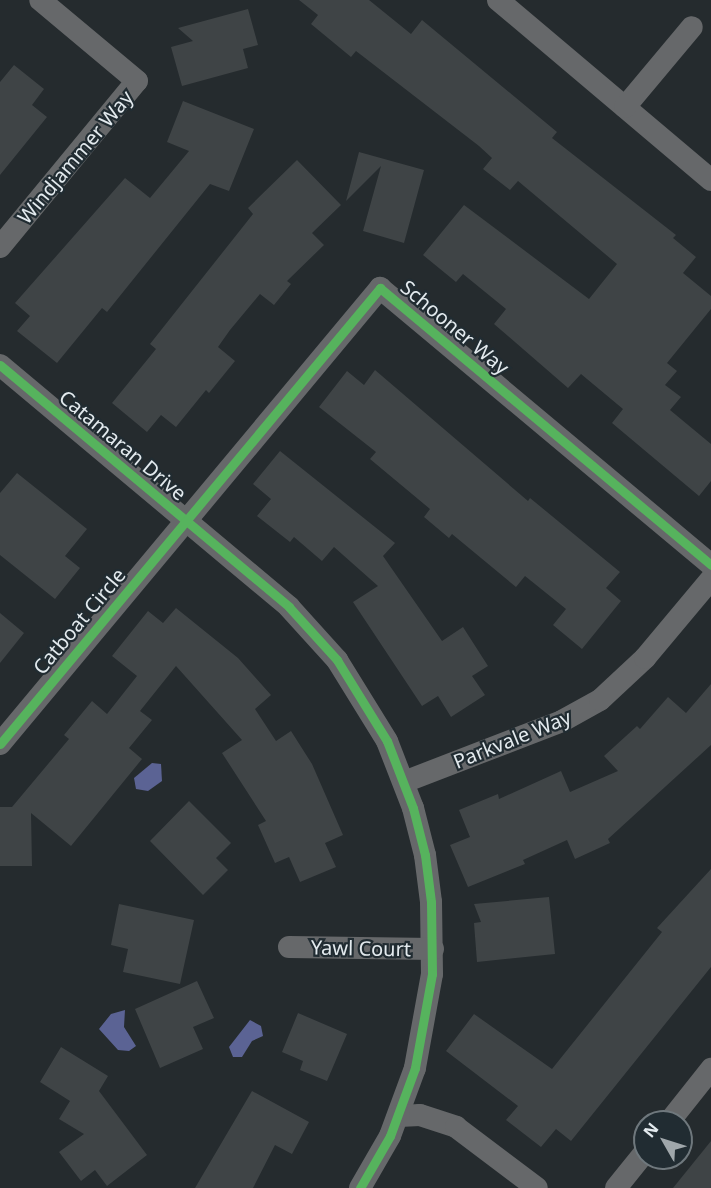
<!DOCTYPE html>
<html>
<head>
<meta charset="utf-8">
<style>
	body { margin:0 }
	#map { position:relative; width:711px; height:1188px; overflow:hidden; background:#252b2e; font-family:"Noto Sans",sans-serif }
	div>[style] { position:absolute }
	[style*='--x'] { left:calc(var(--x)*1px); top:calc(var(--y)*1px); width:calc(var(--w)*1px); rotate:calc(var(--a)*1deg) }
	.water>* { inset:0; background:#5b6394 }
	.building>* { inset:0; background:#3f4446 }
	.street>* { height:22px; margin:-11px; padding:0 11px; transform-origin:11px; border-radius:11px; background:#66686a }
	.cycleway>* { height:9px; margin:-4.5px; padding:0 4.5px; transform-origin:4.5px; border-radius:4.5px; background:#56b35d }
	span { translate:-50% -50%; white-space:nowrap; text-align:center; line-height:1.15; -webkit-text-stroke:4.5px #212c32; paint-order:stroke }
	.street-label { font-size:20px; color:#e3eaee }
	.north { position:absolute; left:633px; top:1110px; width:60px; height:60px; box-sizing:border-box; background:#212c32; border:2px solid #6f787d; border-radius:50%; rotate:309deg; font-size:16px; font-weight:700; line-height:24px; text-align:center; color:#e3eaee }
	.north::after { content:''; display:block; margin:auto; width:21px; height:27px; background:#a0a7ab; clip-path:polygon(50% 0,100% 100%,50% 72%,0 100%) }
</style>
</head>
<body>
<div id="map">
	<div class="water">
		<div style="clip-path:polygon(152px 763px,161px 764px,162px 781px,148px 791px,136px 789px,134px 778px)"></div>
		<div style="clip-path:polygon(125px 1010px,124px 1027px,136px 1046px,129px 1051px,118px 1050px,99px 1029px,111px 1014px)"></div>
		<div style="clip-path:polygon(250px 1020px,261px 1026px,263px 1036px,252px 1041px,242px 1057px,233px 1057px,229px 1047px)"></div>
	</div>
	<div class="building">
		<div style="clip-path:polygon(299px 0,369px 0,411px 34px,422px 20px,557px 132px,552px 138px,676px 235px,673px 238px,696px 257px,683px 273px,711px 296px,711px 309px,667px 363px,677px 371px,665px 385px,681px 397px,670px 410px,711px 444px,711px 481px,699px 496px,612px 423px,623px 409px,581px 374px,568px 388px,494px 324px,506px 309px,463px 274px,456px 282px,423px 255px,464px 205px,589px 299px,617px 264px,518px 181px,510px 190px,483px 169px,492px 158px,479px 146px,356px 51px,351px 57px,311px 24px,318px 15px)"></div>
		<div style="clip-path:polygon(248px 9px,258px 45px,243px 49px,248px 68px,182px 86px,171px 47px,193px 41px,178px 28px)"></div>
		<div style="clip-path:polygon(14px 65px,44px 89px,32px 105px,47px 117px,0 175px,0 82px)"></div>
		<div style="clip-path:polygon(183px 101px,254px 129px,229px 191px,210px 184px,107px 312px,102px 308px,57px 363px,17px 331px,30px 316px,15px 303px,125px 178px,150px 198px,189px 151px,167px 142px)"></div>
		<div style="clip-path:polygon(359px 152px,424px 170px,404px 243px,363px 231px,381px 166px,346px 201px)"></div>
		<div style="clip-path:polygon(297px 160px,341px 205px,312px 233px,324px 245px,287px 281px,291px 284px,274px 305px,260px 294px,230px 330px,218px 347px,235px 361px,209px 393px,206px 390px,176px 427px,161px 415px,147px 432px,112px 403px,156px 349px,150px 344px,253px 214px,248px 208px)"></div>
		<div style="clip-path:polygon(375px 370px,528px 501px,530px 498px,620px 572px,606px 588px,621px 601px,582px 649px,553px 625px,566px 609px,525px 576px,516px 587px,452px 534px,449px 538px,424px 517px,430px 509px,370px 459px,376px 452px,319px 407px,347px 371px,364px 385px)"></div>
		<div style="clip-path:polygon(280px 451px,395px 543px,383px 556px,442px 641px,463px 627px,488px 666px,472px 676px,485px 695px,451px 717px,438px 696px,422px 706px,353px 602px,378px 586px,334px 547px,322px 561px,294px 537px,290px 542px,257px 516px,271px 499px,253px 484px)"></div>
		<div style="clip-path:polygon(17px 473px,87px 529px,65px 556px,80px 568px,55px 599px,0 555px,0 493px)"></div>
		<div style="clip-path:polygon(176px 608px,238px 658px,271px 695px,255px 709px,276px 741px,291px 731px,312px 764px,343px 835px,325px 843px,336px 867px,300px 882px,289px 857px,275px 863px,258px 825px,266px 821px,222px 753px,242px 740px,176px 666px,140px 711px,152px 720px,129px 748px,142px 759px,71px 846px,31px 813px,32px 866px,0 866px,0 807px,12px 807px,69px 739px,64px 735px,92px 701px,107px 714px,137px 676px,112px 656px,148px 611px,163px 623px)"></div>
		<div style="clip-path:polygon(0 613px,24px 633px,0 663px)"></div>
		<div style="clip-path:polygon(711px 684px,711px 745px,608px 839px,610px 843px,575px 859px,567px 840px,523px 860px,525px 864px,468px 887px,450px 845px,470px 837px,459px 810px,498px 794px,499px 799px,561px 771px,570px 792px,618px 771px,604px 756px,637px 726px,640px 729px,668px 697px,686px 713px)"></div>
		<div style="clip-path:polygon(189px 801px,231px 843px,216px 858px,228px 870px,203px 895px,150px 841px)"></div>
		<div style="clip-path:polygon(711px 869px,711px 967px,571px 1141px,556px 1129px,541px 1147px,506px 1120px,518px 1106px,446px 1051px,474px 1014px,552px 1069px,662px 932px,657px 928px)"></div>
		<div style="clip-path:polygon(549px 897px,555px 954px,477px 962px,474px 923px,481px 922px,474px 904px)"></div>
		<div style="clip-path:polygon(119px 904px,194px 920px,180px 984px,123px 972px,128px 949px,111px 945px)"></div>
		<div style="clip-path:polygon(197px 981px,214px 1018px,193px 1027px,203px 1049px,160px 1068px,135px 1009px)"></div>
		<div style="clip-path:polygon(298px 1013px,347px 1034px,327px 1081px,300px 1070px,303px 1061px,282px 1052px)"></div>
		<div style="clip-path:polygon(61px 1047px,108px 1076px,99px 1091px,147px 1155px,107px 1186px,95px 1170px,81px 1181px,59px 1152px,84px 1134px,59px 1119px,70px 1101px,40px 1082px)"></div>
		<div style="clip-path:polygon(252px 1091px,309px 1122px,292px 1154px,275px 1145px,253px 1188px,195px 1188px)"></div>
		<div style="clip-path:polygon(711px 1141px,711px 1188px,673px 1188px)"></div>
	</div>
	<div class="street">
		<div style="--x:498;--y:0;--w:279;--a:40.2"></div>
		<div style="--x:625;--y:107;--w:104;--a:-50.1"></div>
		<div style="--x:0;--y:247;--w:215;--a:-50.5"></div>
		<div style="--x:137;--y:81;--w:126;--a:-140.1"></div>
		<div style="--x:0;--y:365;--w:377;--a:39.9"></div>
		<div style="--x:289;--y:607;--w:72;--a:47.8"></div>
		<div style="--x:337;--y:660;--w:95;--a:58.3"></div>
		<div style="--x:387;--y:741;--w:72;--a:68.8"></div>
		<div style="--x:413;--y:808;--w:49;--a:75.7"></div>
		<div style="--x:425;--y:855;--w:47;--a:82.7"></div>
		<div style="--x:431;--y:902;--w:72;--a:89.2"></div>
		<div style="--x:432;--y:974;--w:96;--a:100.3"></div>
		<div style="--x:415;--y:1068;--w:72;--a:110.2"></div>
		<div style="--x:390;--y:1136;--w:60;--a:120"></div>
		<div style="--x:0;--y:744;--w:594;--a:-50.19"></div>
		<div style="--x:380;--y:288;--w:432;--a:39.9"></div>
		<div style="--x:404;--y:782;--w:169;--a:-21.1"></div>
		<div style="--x:562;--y:721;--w:43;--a:-28.9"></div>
		<div style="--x:600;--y:700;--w:62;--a:-43"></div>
		<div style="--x:645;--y:658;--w:103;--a:-50.1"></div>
		<div style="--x:289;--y:947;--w:144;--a:0.8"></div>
		<div style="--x:399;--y:1116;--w:21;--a:-3"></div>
		<div style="--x:420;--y:1115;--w:38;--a:18"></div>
		<div style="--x:456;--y:1127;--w:101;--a:37"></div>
		<div style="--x:669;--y:1122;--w:68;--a:-51.6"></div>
		<div style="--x:616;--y:1188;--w:46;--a:-51.1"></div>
	</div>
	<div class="cycleway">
		<div style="--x:0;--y:365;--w:377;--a:39.9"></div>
		<div style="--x:289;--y:607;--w:72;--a:47.8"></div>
		<div style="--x:337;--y:660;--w:95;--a:58.3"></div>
		<div style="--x:387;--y:741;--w:72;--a:68.8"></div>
		<div style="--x:413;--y:808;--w:49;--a:75.7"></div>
		<div style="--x:425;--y:855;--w:47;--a:82.7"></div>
		<div style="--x:431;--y:902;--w:72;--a:89.2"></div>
		<div style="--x:432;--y:974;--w:96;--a:100.3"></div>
		<div style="--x:415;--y:1068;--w:72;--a:110.2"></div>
		<div style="--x:390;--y:1136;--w:60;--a:120"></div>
		<div style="--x:0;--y:744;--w:594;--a:-50.19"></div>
		<div style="--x:380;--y:288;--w:432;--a:39.9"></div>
	</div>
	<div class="street-label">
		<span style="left:75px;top:157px;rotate:-50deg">Windjammer Way</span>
		<span style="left:455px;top:327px;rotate:40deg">Schooner Way</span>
		<span style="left:123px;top:445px;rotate:40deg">Catamaran Drive</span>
		<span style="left:79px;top:621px;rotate:-50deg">Catboat Circle</span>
		<span style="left:512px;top:739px;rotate:-22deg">Parkvale Way</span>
		<span style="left:361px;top:948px;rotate:1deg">Yawl Court</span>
	</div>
	<div class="north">N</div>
</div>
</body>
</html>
